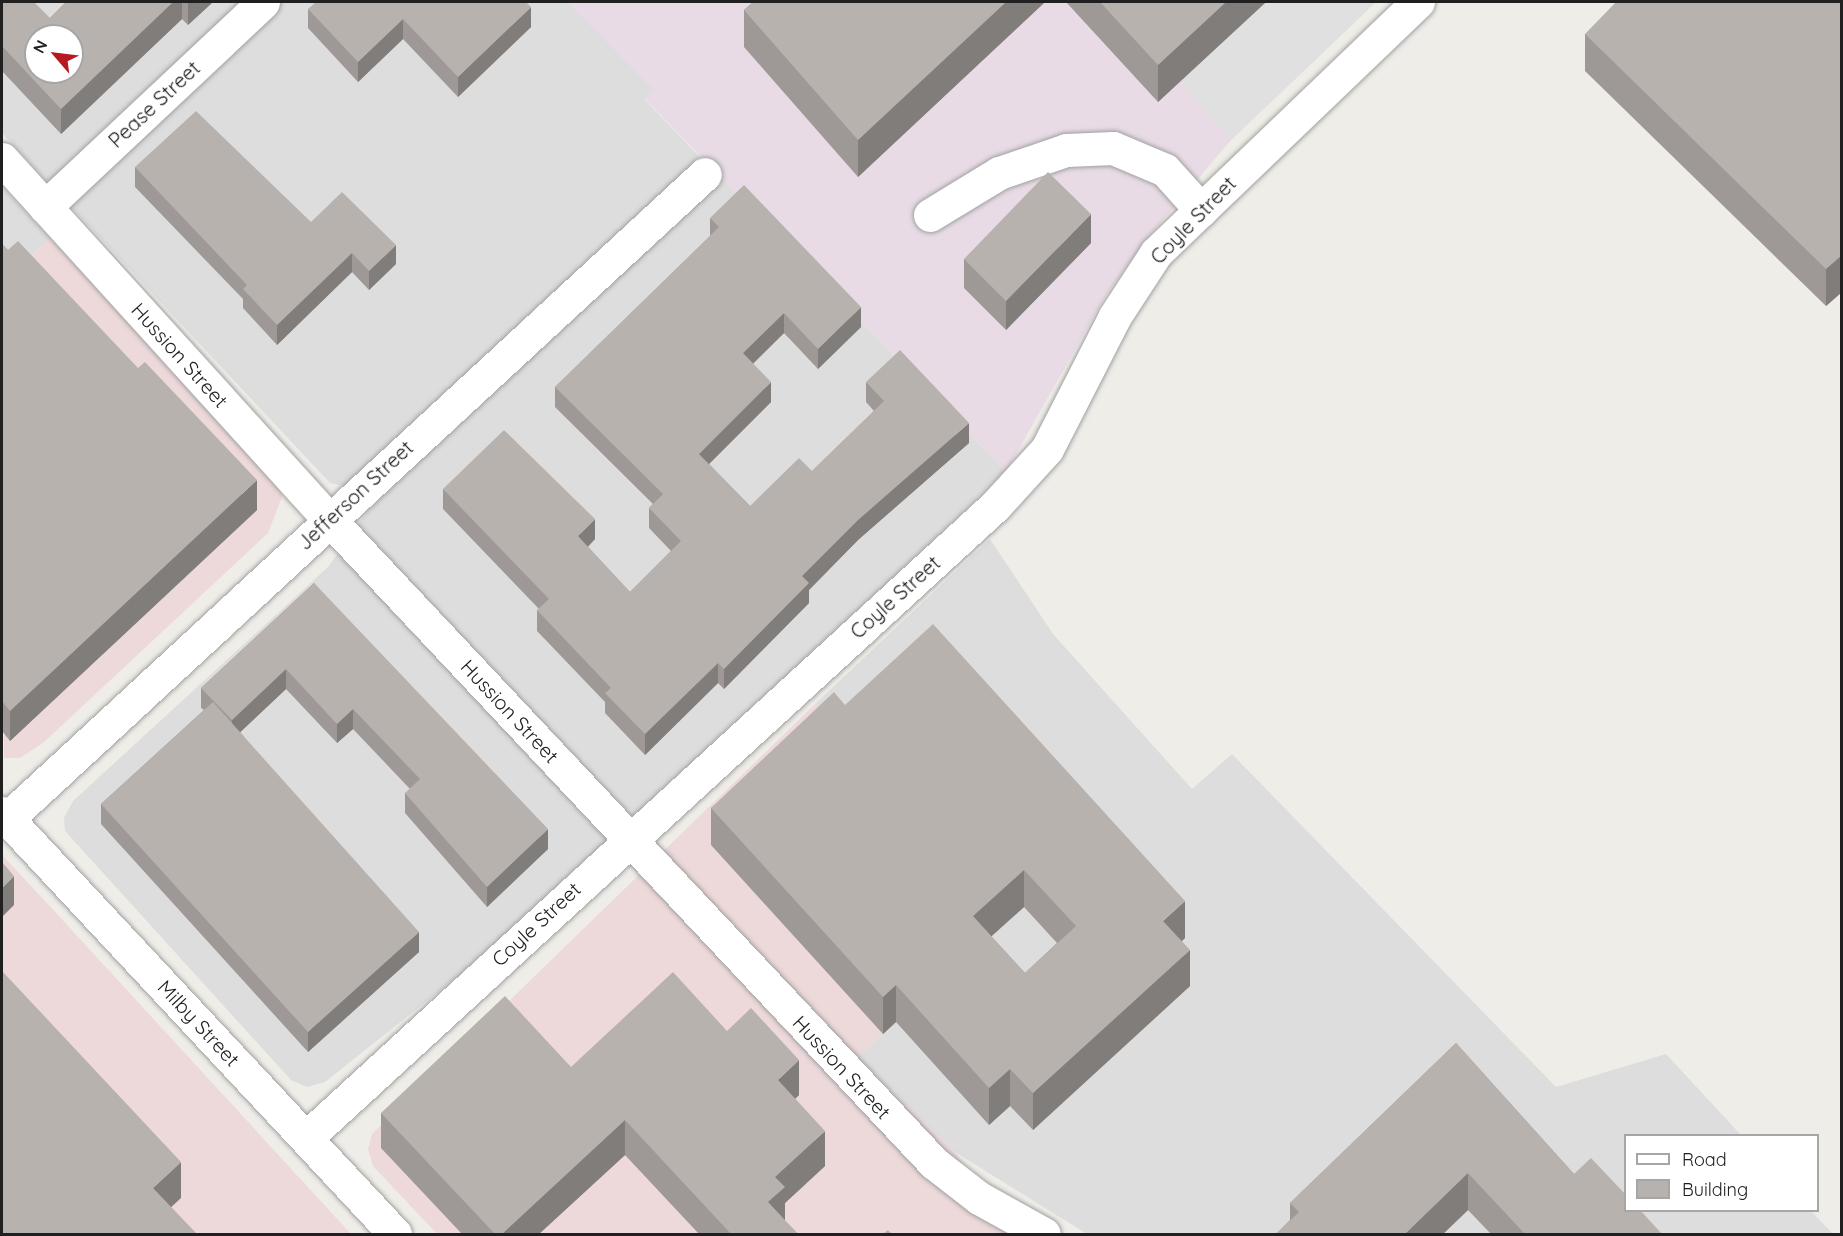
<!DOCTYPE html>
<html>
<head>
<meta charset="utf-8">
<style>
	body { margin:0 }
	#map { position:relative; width:1843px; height:1236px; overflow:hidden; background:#efede8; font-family:Quicksand,sans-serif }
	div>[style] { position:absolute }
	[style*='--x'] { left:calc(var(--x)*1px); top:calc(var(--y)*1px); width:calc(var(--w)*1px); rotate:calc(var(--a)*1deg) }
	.residential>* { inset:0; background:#dedddd }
	.commercial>* { inset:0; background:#eed9da }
	.industrial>* { inset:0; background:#e8dbe6 }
	.parking>* { inset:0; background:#e0e0e0 }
	.roads { filter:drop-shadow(0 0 2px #a1a1a1) drop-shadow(0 0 2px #a1a1a1) }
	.minor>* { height:33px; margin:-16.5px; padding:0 16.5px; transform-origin:16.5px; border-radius:16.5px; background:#fff }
	.wall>* { inset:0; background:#9e9996 }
	.shaded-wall>* { inset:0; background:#817d7a }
	.building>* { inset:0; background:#b8b2ae }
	span { translate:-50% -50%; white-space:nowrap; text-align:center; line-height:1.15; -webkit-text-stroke:4.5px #fff; paint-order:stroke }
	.street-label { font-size:20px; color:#202020 }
	.frame { position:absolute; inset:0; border:3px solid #202020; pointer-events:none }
	.legend { position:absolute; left:1624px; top:1134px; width:195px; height:78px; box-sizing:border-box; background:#fff; border:2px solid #a6a6a6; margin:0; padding:8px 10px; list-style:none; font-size:18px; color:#202020 }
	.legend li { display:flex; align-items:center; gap:12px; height:30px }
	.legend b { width:30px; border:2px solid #a6a6a6 }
	.north { position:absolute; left:24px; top:24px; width:60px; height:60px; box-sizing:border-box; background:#fff; border:2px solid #a6a6a6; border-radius:50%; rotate:298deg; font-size:16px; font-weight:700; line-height:24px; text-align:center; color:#202020 }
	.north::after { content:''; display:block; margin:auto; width:21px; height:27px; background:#b61a20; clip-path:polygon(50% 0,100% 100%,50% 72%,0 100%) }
</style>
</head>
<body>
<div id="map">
	<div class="residential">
		<div style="clip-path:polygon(evenodd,2px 2px,568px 2px,655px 90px,645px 100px,700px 157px,345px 486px,330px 483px,2px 133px,2px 2px,36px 36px,72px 36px,72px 72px,36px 72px,36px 36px)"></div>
		<div style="clip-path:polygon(721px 177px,1006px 472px,530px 919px,325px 1082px,307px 1087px,291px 1080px,65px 831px,64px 818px,73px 801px,328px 567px,370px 508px)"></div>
		<div style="clip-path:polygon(2px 187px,50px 238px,2px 286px)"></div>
		<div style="clip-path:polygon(990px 539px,1053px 634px,1192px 789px,1232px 754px,1556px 1087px,1666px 1054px,1741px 1135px,1626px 1136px,1626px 1210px,1811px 1211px,1833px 1234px,1087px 1234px,955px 1152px,857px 1057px,1008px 921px,814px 705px)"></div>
	</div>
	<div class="commercial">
		<div style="clip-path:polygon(50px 238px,279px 482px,282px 497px,268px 533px,43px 743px,20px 758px,4px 758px,2px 286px)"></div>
		<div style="clip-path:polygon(814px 705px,1008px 921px,857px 1057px,955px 1152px,1010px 1234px,437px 1234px,373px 1166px,368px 1149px,372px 1134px)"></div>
		<div style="clip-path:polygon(2px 855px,46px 902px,351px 1234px,2px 1234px)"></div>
	</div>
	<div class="industrial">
		<div style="clip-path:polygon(568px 2px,1376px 2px,1231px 140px,1150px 235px,1104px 298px,1006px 472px,645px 99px,654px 90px)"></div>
	</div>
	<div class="parking">
		<div style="clip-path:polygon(1266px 2px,1376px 2px,1231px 140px,1180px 82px)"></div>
	</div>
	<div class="roads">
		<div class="minor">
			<div style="--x:2;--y:159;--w:486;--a:47.8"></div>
			<div style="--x:329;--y:519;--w:884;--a:46.79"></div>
			<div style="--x:934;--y:1163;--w:57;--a:37.9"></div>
			<div style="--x:979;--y:1198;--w:74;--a:29"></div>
			<div style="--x:45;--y:207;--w:299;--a:-43.2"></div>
			<div style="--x:930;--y:215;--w:81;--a:-31.3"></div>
			<div style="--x:999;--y:173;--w:71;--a:-18.9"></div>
			<div style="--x:1066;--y:150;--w:47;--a:-2.4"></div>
			<div style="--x:1113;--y:148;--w:56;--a:22.9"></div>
			<div style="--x:1165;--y:170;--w:54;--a:48"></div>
			<div style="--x:2;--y:813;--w:576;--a:46.97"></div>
			<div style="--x:7;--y:819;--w:950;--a:-42.74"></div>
			<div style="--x:306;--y:1138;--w:935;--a:-42.53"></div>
			<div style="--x:995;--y:506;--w:77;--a:-47.6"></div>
			<div style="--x:1047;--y:449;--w:149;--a:-62.9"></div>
			<div style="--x:1115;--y:316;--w:75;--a:-56.9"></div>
			<div style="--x:1156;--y:253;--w:363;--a:-43.8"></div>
		</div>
	</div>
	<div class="wall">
		<div style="clip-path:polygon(2px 2px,50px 18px,66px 2px,213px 2px,188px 25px,182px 19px,61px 134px,2px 71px)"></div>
		<div style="clip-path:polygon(753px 2px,1045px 2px,858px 177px,744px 47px,744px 10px)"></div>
		<div style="clip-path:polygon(1066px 2px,1266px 2px,1158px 102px)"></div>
		<div style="clip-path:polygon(1842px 2px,1842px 292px,1826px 306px,1585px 71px,1585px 34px)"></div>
		<div style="clip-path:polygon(308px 9px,531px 27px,458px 97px,403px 39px,358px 82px,308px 28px)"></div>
		<div style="clip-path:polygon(135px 167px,311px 222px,396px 264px,369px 290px,352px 272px,277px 345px,243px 308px,243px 299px,135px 187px)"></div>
		<div style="clip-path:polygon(710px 218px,861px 327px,818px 369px,784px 333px,753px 364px,771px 402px,709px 464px,750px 506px,812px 471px,874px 411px,866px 402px,866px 382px,969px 443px,858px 540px,809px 590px,809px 603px,724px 689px,718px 683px,645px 755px,605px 713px,605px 702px,537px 631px,537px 610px,539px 609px,443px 509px,443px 489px,595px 539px,588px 547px,630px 592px,671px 551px,649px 528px,649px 508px,653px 504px,555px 407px,555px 387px,710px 236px)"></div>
		<div style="clip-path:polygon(1091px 243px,1006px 330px,964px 288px,964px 259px)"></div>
		<div style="clip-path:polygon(2px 244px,257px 510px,10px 741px,2px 731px)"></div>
		<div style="clip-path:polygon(314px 583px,548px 849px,487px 907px,405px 813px,405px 793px,410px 789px,353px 729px,337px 743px,286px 689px,240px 732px,419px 952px,308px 1052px,101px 824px,101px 804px,204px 710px,201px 708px,201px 688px)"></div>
		<div style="clip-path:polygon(evenodd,845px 705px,1185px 938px,1182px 941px,1190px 986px,1033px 1130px,1010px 1106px,989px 1125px,896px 1022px,883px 1034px,711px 845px,711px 808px,845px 705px,1024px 907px,1057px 943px,1025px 973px,991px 936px,1024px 907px)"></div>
		<div style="clip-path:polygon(727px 1031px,799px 1095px,795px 1099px,825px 1166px,785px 1203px,785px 1221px,798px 1234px,699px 1234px,625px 1155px,539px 1234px,462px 1234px,381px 1148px,381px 1113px)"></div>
		<div style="clip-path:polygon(1456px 1043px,1574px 1174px,1662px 1234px,1491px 1234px,1468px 1210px,1443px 1234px,1276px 1234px,1290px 1220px,1290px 1203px)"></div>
	</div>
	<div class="shaded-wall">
		<div style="clip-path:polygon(173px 2px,182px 2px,182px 19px,61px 134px,61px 109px)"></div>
		<div style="clip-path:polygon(188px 2px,213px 2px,188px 25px)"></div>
		<div style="clip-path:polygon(1006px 2px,1045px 2px,858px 177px,858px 140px)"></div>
		<div style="clip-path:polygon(1226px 2px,1266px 2px,1158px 102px,1158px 65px)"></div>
		<div style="clip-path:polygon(531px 7px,531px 27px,458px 97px,458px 77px)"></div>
		<div style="clip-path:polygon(403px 19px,403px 39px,358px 82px,358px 62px)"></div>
		<div style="clip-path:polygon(1091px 214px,1091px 243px,1006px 330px,1006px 301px)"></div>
		<div style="clip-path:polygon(396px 245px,396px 264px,369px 290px,369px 271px)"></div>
		<div style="clip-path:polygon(352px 253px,352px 272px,277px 345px,277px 325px)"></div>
		<div style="clip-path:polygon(1842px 255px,1842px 292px,1826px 306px,1826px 269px)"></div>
		<div style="clip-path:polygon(861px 307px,861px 327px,818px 369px,818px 349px)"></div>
		<div style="clip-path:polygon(784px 313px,784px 333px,743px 373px,743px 353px)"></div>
		<div style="clip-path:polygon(771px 382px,771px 402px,699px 474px,699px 454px)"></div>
		<div style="clip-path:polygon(969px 423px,969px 443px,858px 540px,809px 590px,809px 603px,724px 689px,724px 669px,802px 576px,858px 520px)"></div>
		<div style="clip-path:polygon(257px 480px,257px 510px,10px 741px,10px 711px)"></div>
		<div style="clip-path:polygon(595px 519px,595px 539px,578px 556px,578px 536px)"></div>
		<div style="clip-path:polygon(718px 663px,718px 683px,645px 755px,645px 734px)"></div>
		<div style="clip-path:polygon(286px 669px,286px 689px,232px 740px,232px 720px)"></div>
		<div style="clip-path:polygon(353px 709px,353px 729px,337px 743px,337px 724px)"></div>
		<div style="clip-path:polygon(548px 829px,548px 849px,487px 907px,487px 887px)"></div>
		<div style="clip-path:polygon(1024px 870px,1024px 907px,973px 953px,973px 916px)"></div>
		<div style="clip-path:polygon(14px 876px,14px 905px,2px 917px,2px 888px)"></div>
		<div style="clip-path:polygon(1185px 901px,1185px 938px,1163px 958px,1163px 921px)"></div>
		<div style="clip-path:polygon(419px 932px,419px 952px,308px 1052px,308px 1032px)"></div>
		<div style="clip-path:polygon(1190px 950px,1190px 986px,1033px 1130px,1033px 1093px)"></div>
		<div style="clip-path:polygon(896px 985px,896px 1022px,883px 1034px,883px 997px)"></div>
		<div style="clip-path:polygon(799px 1060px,799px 1095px,778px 1115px,778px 1080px)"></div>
		<div style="clip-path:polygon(1010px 1069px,1010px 1106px,989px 1125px,989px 1088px)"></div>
		<div style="clip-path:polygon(625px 1120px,625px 1155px,539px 1234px,502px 1234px)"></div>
		<div style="clip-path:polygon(825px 1131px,825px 1166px,785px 1203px,785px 1222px,768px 1202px,775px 1177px)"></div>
		<div style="clip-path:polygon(181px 1162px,181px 1198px,153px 1224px,153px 1188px)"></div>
		<div style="clip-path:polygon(1468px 1173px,1468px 1210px,1443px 1234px,1405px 1234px)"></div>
	</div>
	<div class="building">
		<div style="clip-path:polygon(evenodd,2px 2px,34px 2px,50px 18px,66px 2px,173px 2px,61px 109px,2px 46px,2px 2px,36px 36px,72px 36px,72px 72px,36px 72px,36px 36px)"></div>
		<div style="clip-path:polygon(316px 2px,526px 2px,531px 7px,458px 77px,403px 19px,358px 62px,308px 9px)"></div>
		<div style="clip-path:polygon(753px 2px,1006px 2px,858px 140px,744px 10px)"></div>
		<div style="clip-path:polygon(1100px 2px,1226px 2px,1158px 65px)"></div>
		<div style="clip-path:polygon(1616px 2px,1842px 2px,1842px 255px,1826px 269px,1585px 34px)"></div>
		<div style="clip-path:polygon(196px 111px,311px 222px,342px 192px,396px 245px,369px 271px,352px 253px,277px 325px,243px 289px,247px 285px,135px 167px)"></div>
		<div style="clip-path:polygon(1048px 172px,1091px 214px,1006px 301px,964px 259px)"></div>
		<div style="clip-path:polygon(744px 185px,861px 307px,818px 349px,784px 313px,743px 353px,771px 382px,699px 454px,750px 506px,799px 458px,812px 471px,884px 401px,866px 382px,900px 350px,969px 423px,858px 520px,802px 576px,809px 583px,724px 669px,718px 663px,645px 734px,605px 693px,611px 688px,537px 610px,549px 599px,443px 489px,504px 430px,595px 519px,578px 536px,630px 592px,681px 541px,649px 508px,663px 494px,555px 387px,719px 227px,710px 218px)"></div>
		<div style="clip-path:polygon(18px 241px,138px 368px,145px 362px,257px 480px,10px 711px,2px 701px,2px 244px,8px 250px)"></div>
		<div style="clip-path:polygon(314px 583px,548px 829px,487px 887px,405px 793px,420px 779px,353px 709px,337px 724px,286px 669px,232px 720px,201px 688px)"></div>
		<div style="clip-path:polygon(evenodd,933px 624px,1185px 901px,1163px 921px,1190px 950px,1033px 1093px,1010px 1069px,989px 1088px,896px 985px,883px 997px,711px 808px,834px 692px,845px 705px,933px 624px,1024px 870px,1076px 926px,1025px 973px,973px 916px,1024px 870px)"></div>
		<div style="clip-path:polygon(213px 702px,419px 932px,308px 1032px,101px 804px)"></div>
		<div style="clip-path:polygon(2px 862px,14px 876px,2px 888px)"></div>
		<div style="clip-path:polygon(3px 972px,181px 1162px,153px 1188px,197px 1234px,2px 1234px,2px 974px)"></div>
		<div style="clip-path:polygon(673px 972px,727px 1031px,751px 1008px,799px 1060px,778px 1080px,825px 1131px,775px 1177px,785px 1187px,768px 1202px,798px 1234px,731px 1234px,625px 1120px,502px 1234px,495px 1234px,381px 1113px,505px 996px,571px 1067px)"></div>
		<div style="clip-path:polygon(1456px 1043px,1574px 1174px,1591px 1158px,1626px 1195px,1626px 1210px,1640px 1210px,1662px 1234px,1525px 1234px,1468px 1173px,1405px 1234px,1276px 1234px,1299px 1212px,1290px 1203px)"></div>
		<div style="clip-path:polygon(888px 1230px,892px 1234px,883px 1234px)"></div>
	</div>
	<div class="street-label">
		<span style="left:154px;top:104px;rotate:-43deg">Pease Street</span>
		<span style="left:1193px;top:220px;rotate:-46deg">Coyle Street</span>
		<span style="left:180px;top:355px;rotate:48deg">Hussion Street</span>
		<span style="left:355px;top:495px;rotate:-43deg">Jefferson Street</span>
		<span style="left:895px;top:597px;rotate:-42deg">Coyle Street</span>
		<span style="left:510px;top:711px;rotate:47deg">Hussion Street</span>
		<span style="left:536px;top:924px;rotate:-43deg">Coyle Street</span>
		<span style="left:199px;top:1023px;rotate:47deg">Milby Street</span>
		<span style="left:842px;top:1067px;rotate:47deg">Hussion Street</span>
	</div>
	<div class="frame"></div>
	<ul class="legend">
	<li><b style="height:8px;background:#fff"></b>Road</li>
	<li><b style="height:16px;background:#b8b2ae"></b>Building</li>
	</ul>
	<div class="north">N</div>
</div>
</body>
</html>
